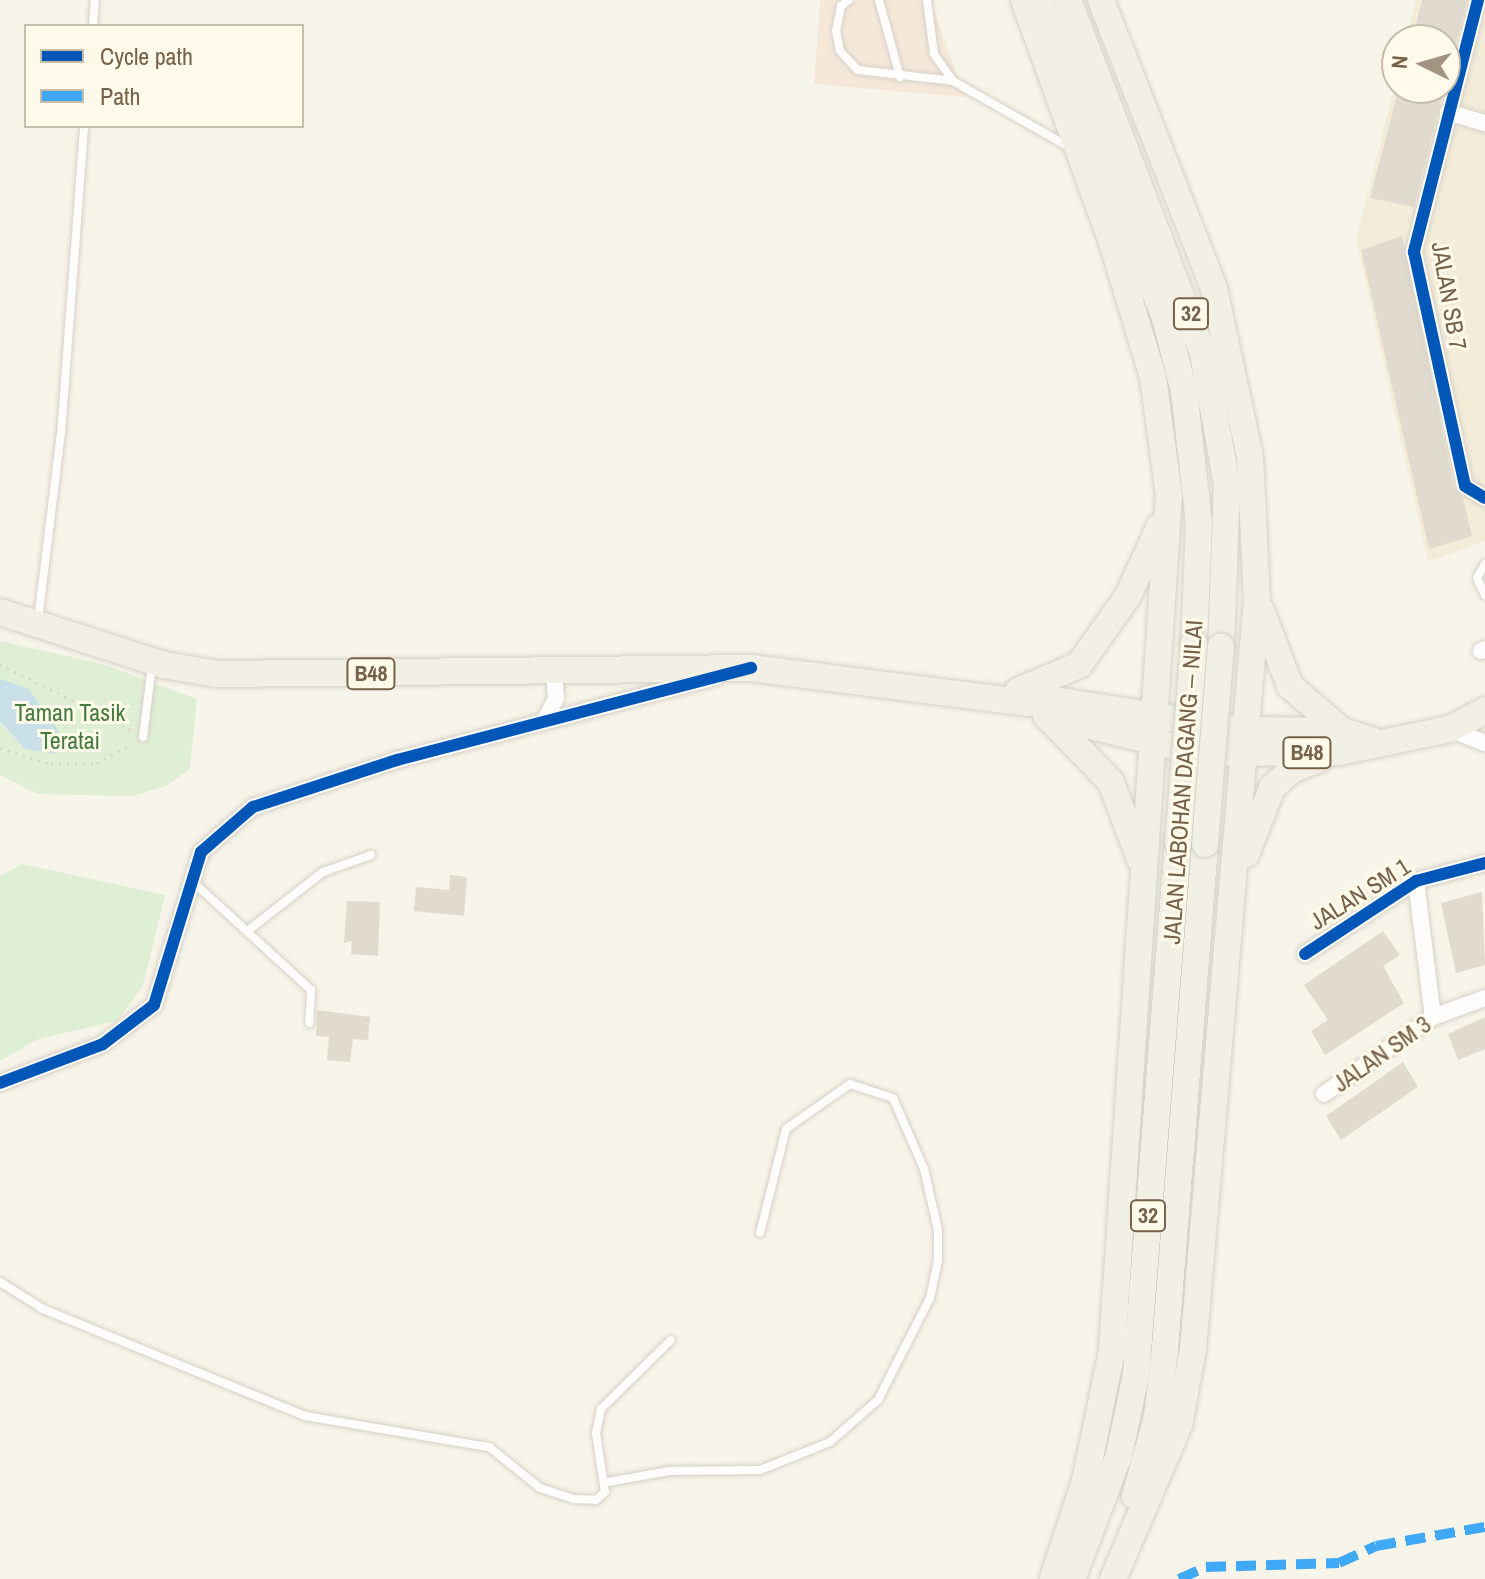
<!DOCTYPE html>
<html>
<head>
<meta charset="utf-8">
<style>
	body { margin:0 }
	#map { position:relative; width:1485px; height:1579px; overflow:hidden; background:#f7f4e9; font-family:"Archivo Narrow",sans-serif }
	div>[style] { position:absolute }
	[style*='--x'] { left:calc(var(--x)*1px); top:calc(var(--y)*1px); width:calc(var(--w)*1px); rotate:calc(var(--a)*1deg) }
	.residential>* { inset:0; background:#f3ecd9 }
	.commercial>* { inset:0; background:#f5e8d9 }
	.green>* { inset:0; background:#dfefd4 }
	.water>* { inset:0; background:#cae0e8 }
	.building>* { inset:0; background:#e1dace }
	.path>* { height:3px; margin-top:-1.5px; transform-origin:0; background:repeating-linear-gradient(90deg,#dad4cc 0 2px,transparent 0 8px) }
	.roads { filter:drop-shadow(0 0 2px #d6d1c8) drop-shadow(0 0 2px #d6d1c8) }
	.lane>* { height:8px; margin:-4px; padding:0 4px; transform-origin:4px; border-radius:4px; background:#fefdfc }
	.street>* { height:16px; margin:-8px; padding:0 8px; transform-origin:8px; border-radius:8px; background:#fefdfc }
	.primary>* { height:26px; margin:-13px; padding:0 13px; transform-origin:13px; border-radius:13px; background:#f2f0e5 }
	.bridges { filter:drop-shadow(0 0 2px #d6cfc5) drop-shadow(0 0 2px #d6cfc5) }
	.primary-bridge>* { height:26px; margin:-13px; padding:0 13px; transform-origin:13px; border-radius:13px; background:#f2f0e5 }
	.quiet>* { height:10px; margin-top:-5px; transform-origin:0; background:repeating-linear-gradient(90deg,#3fa9f5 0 20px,transparent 0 30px) }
	.cycleway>* { height:12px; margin:-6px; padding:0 6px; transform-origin:6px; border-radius:6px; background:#0057b8 }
	span { translate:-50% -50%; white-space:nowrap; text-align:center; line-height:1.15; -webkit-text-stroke:6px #fffaea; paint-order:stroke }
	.shield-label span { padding:2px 6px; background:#fffaea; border:2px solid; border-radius:6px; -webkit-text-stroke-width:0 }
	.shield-label { font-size:22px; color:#766149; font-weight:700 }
	.street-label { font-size:24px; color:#766149 }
	.park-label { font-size:24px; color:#477c40 }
	.legend { position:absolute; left:24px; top:24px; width:280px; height:104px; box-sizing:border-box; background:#fffaea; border:2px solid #c8bdaa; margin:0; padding:10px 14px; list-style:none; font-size:24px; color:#766149 }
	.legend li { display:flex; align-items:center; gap:16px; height:40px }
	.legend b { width:40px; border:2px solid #c8bdaa }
	.north { position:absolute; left:1381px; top:24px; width:80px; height:80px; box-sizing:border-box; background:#fffaea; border:2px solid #c8bdaa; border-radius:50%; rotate:275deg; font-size:22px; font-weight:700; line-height:32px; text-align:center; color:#766149 }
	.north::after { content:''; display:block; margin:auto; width:28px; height:36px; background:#a39481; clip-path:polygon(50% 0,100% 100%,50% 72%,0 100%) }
</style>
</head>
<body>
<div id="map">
	<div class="residential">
		<div style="clip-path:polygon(1416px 0,1485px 0,1485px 541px,1428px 562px,1356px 240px,1397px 77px,1397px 88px,1445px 88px,1445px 40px,1406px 40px)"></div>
	</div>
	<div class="commercial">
		<div style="clip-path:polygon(820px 0,930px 0,965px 97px,814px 84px)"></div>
	</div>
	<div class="green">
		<div style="clip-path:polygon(0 641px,102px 664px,197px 699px,190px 769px,166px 786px,132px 796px,37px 794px,0 775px)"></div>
		<div style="clip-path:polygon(22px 864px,165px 895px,143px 986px,117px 1021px,38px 1039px,0 1061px,0 876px)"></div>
	</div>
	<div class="water">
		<div style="clip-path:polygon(0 679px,29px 689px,59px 731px,55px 754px,25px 749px,0 721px)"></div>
	</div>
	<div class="building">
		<div style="clip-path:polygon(1422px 0,1467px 0,1448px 73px,1445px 40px,1412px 40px)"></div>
		<div style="clip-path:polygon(1399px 88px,1444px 88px,1414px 207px,1370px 198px)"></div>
		<div style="clip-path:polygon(1402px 236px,1454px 488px,1463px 498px,1472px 536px,1429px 549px,1361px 250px)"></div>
		<div style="clip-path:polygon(450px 875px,467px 877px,464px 916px,414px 911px,416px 887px,449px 890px)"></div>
		<div style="clip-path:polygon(1482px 892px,1485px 965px,1456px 973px,1441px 903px)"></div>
		<div style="clip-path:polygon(347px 901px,380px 902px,378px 956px,351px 954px,352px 941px,344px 943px)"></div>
		<div style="clip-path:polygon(1383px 931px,1400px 955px,1383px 966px,1404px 1003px,1325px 1055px,1311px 1031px,1328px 1020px,1304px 985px)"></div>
		<div style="clip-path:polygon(317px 1010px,370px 1017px,368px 1040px,353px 1039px,350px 1062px,327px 1060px,329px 1037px,316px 1036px)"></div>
		<div style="clip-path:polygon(1485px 1017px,1485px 1049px,1458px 1060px,1448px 1034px)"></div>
		<div style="clip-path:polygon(1403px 1062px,1418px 1087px,1341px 1140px,1326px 1116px)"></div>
	</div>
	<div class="path">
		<div style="--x:0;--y:664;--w:149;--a:26.7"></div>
		<div style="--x:0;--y:748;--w:53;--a:17.4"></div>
		<div style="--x:51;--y:764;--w:46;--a:-1.2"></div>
		<div style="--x:97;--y:763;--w:41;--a:-29.1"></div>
	</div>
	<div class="roads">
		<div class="lane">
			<div style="--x:849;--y:0;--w:10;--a:143"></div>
			<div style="--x:841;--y:6;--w:25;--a:101"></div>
			<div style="--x:836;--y:31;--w:20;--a:79"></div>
			<div style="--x:840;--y:51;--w:26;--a:47"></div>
			<div style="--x:858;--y:70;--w:96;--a:6.6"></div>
			<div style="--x:953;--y:81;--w:136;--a:29.6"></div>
			<div style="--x:879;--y:0;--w:80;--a:74.7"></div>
			<div style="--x:927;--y:0;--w:54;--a:82.6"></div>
			<div style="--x:934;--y:54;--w:33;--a:55"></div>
			<div style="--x:93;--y:26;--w:26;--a:-86"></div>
			<div style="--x:1485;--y:564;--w:16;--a:120"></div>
			<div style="--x:1477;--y:578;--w:19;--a:65"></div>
			<div style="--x:38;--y:620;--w:187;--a:-83"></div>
			<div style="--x:61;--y:434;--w:309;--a:-85.7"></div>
			<div style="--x:143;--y:737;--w:72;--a:-82.8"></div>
			<div style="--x:192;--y:881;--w:161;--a:42.5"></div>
			<div style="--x:311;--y:990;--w:33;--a:93"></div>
			<div style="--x:250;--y:929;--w:93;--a:-38"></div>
			<div style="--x:323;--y:872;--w:51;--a:-19.5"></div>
			<div style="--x:0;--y:1282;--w:51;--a:32.1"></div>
			<div style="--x:43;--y:1309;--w:283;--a:22.2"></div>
			<div style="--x:305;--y:1416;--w:187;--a:9.6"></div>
			<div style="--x:489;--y:1447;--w:65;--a:38.8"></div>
			<div style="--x:540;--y:1488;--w:35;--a:18"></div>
			<div style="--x:573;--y:1499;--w:23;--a:2"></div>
			<div style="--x:596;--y:1500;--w:12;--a:-42"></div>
			<div style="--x:605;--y:1492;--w:60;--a:-98.7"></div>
			<div style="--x:596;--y:1433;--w:25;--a:-78"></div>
			<div style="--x:601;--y:1409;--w:98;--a:-44.6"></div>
			<div style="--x:608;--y:1482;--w:62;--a:-10.2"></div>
			<div style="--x:669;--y:1471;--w:91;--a:-0.6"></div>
			<div style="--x:760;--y:1470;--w:75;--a:-21.8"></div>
			<div style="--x:830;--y:1442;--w:64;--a:-41.2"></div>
			<div style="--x:878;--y:1400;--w:114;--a:-63"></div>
			<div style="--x:930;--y:1298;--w:38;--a:-78"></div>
			<div style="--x:938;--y:1261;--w:31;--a:-90"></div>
			<div style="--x:938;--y:1230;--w:63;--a:-102.9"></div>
			<div style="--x:924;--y:1169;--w:77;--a:-113.6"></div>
			<div style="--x:893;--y:1098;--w:45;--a:-162"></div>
			<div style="--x:850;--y:1084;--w:78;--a:144.9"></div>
			<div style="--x:786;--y:1129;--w:107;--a:104"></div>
		</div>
		<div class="street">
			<div style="--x:1478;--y:0;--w:260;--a:104.3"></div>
			<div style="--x:1414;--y:252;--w:239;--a:77.7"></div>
			<div style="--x:1465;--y:486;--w:23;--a:31"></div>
			<div style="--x:1448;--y:112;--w:39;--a:17"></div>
			<div style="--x:1481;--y:651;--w:4;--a:-27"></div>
			<div style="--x:545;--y:720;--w:25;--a:-63"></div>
			<div style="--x:556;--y:698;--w:27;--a:-94"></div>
			<div style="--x:1450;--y:729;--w:38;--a:22"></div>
			<div style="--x:1416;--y:881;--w:137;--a:82.9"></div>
			<div style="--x:1305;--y:954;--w:133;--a:-33.3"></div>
			<div style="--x:1416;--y:881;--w:71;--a:-14.6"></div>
			<div style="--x:0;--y:1083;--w:110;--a:-20.7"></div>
			<div style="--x:103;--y:1044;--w:64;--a:-37.4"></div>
			<div style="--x:154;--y:1005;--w:160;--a:-72.9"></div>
			<div style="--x:201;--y:852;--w:69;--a:-40.9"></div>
			<div style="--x:253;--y:807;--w:151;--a:-18.1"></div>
			<div style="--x:397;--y:760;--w:330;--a:-14.6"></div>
			<div style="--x:1324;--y:1094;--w:133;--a:-35.2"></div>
			<div style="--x:1433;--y:1017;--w:55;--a:-20.1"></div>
		</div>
		<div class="primary">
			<div style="--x:1024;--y:0;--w:258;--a:70"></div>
			<div style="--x:1112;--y:242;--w:141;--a:73.1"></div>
			<div style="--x:1153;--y:377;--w:119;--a:82.3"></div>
			<div style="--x:1169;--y:495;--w:858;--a:93.81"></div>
			<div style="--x:1112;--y:1351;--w:133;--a:101.7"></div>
			<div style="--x:1085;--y:1481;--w:103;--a:108.1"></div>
			<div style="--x:1068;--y:0;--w:379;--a:69.1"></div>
			<div style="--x:1203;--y:354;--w:132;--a:79.5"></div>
			<div style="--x:1227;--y:484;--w:163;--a:92.1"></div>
			<div style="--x:1101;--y:0;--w:310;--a:68.6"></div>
			<div style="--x:1214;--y:289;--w:172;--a:77.9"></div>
			<div style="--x:1250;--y:457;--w:141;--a:87.2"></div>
			<div style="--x:1257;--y:598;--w:754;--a:94.87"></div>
			<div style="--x:1193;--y:1349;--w:77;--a:100.4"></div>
			<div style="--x:1179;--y:1425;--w:168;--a:113.2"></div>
			<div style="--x:1045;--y:10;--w:331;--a:68.7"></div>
			<div style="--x:1165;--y:318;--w:75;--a:75.4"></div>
			<div style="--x:1184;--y:391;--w:132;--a:83.5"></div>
			<div style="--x:1199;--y:522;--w:122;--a:92.3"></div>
			<div style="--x:1261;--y:610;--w:81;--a:69.1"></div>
			<div style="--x:1290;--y:686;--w:69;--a:40.9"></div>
			<div style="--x:0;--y:612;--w:172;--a:17.9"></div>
			<div style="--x:164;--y:665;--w:55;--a:9.5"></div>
			<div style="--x:218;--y:674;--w:533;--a:-0.64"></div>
			<div style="--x:751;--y:668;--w:279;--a:7.2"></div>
			<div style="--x:1028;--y:703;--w:20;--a:-11"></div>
			<div style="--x:1048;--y:699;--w:197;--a:9"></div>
			<div style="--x:1243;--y:730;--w:99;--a:0.6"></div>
			<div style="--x:1342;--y:731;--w:31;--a:17"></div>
			<div style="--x:1018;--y:691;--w:66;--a:-23.1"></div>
			<div style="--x:1079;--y:665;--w:85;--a:-54.6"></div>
			<div style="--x:1128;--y:596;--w:77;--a:-65.4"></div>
			<div style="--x:1046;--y:715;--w:129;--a:13.9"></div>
			<div style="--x:1046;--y:715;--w:93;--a:45.9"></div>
			<div style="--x:1111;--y:782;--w:82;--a:69.4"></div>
			<div style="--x:1225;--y:753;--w:114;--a:-0.5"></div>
			<div style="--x:1339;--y:752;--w:113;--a:-11.7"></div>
			<div style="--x:1450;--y:729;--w:40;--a:-28"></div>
			<div style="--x:1246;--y:854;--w:71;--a:-68.5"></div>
			<div style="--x:1272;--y:788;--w:26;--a:-43"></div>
			<div style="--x:1291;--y:770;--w:31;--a:-21"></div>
			<div style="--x:1135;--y:1496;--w:82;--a:-74.4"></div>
			<div style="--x:1157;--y:1417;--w:68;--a:-83.3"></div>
			<div style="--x:1165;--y:1349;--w:507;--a:-85.47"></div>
			<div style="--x:1072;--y:1579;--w:133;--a:-69.2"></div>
			<div style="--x:1119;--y:1455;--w:83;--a:-78.1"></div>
			<div style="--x:1136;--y:1374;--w:533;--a:-85.48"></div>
		</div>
	</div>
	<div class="bridges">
		<div class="primary-bridge">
			<div style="--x:1178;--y:843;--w:200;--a:-85.4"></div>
			<div style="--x:1205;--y:844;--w:198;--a:-85.4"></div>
		</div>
	</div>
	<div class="quiet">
		<div style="--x:1179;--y:1579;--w:30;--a:-24"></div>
		<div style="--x:1206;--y:1567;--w:133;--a:-1.7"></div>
		<div style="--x:1339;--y:1563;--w:41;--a:-24.7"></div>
		<div style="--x:1376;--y:1546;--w:111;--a:-9.9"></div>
	</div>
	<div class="cycleway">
		<div style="--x:1478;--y:0;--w:260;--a:104.3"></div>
		<div style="--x:1414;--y:252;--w:239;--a:77.7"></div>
		<div style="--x:1465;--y:486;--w:23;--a:31"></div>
		<div style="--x:1305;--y:954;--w:133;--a:-33.3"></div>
		<div style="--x:1416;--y:881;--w:71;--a:-14.6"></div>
		<div style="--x:0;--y:1083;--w:110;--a:-20.7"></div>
		<div style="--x:103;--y:1044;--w:64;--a:-37.4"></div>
		<div style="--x:154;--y:1005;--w:160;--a:-72.9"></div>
		<div style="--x:201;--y:852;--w:69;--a:-40.9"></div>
		<div style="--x:253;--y:807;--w:151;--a:-18.1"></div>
		<div style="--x:397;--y:760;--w:366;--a:-14.6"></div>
	</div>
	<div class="shield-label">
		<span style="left:1191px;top:314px">32</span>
		<span style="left:371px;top:674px">B48</span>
		<span style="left:1307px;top:753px">B48</span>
		<span style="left:1148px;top:1216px">32</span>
	</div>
	<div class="street-label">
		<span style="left:1449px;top:296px;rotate:80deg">JALAN SB 7</span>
		<span style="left:1183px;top:782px;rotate:-86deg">JALAN LABOHAN DAGANG ‒ NILAI</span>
		<span style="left:1360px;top:894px;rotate:-32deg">JALAN SM 1</span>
		<span style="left:1382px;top:1054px;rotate:-35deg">JALAN SM 3</span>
	</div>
	<div class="park-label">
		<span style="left:70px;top:727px">Taman Tasik<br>Teratai</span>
	</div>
	<ul class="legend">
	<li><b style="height:10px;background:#0057b8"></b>Cycle path</li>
	<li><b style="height:10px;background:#3fa9f5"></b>Path</li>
	</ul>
	<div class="north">N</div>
</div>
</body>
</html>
